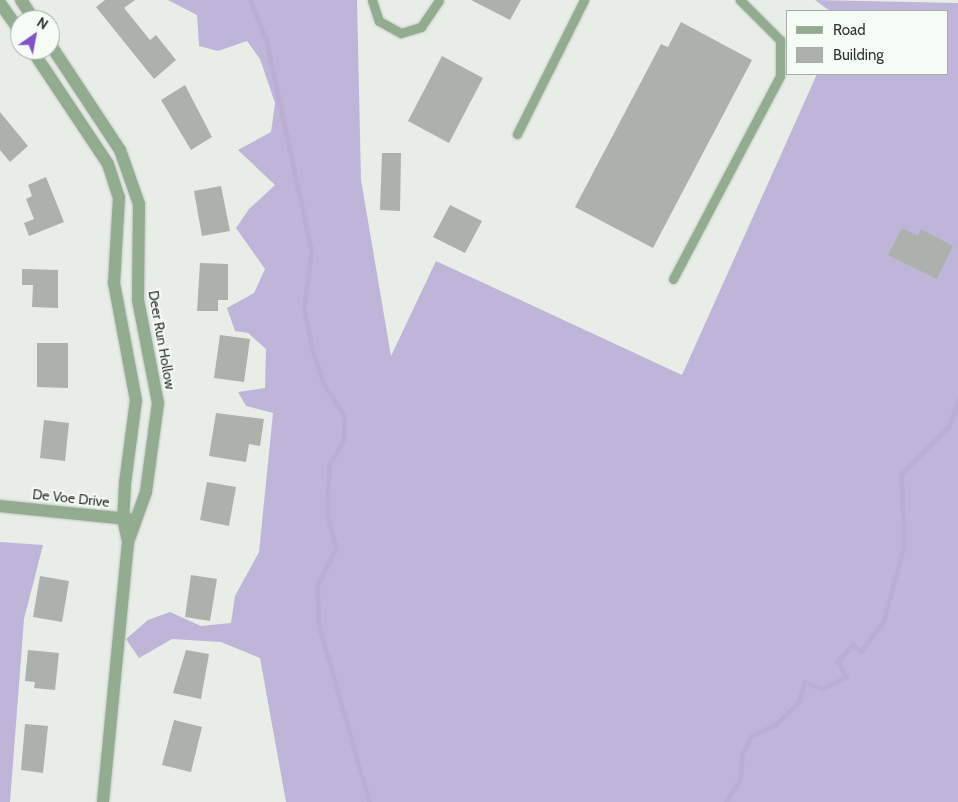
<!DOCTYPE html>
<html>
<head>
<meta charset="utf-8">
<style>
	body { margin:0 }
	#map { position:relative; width:958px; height:802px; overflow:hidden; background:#e8ede7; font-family:Cabin,sans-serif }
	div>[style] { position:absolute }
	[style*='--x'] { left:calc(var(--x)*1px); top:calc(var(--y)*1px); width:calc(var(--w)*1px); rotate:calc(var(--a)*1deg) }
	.forest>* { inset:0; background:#bfb5d8 }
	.stream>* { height:5px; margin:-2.5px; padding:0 2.5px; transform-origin:2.5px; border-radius:2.5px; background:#baafd3 }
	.building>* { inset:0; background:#acb1ac }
	.roads { filter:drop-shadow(0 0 1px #c4c8c3) drop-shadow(0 0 1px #c4c8c3) }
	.lane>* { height:9px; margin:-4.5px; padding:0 4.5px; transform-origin:4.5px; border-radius:4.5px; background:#92ac90 }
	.street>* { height:12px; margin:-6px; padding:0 6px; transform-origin:6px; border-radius:6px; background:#92ac90 }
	span { translate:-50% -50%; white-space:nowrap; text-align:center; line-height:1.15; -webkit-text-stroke:4px #f5fbf5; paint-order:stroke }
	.street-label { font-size:14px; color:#333533 }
	.legend { position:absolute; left:786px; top:10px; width:162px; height:65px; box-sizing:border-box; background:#f5fbf5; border:1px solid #a7aca7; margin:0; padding:6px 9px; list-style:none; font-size:15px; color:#333533 }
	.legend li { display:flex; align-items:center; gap:10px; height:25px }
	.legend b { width:25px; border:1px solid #a7aca7 }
	.north { position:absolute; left:10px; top:10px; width:50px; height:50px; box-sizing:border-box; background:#f5fbf5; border:1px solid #a7aca7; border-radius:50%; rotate:33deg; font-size:14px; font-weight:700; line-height:20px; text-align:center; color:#333533 }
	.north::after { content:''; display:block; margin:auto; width:18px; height:22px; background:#8151c9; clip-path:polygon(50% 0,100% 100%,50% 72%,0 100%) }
</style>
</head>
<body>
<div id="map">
	<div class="forest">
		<div style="clip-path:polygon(168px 0,357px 0,361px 180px,391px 356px,436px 261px,682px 375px,817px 74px,947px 74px,947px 11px,830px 11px,815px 0,958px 3px,958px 802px,286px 802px,260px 658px,221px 642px,172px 639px,139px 658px,126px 639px,148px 620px,170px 612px,201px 626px,231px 623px,235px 596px,259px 552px,273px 413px,246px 406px,238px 392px,265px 388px,266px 349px,248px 333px,235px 331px,227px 308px,254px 293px,265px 269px,236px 228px,249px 209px,275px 185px,238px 150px,271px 132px,275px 103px,260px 59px,247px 41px,218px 51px,199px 46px,197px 15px)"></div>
		<div style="clip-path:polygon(0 542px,43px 545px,24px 619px,10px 802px,0 802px)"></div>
	</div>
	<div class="stream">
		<div style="--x:250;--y:0;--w:43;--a:68.2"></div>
		<div style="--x:266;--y:40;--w:215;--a:77.9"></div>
		<div style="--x:311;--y:250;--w:60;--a:96.7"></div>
		<div style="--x:304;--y:310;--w:40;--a:78"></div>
		<div style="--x:312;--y:349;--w:36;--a:72"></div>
		<div style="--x:323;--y:383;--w:38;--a:57"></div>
		<div style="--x:344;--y:415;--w:24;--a:90"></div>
		<div style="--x:344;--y:439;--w:30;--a:120"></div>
		<div style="--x:329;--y:465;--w:48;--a:92.4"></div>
		<div style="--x:327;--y:513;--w:36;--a:76"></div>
		<div style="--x:336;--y:548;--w:42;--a:116.6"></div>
		<div style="--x:317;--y:586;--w:36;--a:88"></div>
		<div style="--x:318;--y:622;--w:187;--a:74.2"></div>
		<div style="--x:726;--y:802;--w:27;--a:-59"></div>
		<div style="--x:740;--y:779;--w:24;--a:-85"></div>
		<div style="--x:742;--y:755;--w:21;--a:-65"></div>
		<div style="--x:751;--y:736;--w:26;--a:-25"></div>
		<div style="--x:775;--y:725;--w:32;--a:-44"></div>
		<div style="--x:798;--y:703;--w:22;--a:-72"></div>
		<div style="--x:805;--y:682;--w:18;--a:22"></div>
		<div style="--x:822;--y:689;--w:27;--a:-27"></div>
		<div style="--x:846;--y:677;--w:18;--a:-119"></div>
		<div style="--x:837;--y:661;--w:23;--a:-45"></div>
		<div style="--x:853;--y:645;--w:10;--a:37"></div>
		<div style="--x:861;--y:651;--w:39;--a:-53"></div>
		<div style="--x:884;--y:620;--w:80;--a:-75.4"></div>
		<div style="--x:904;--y:543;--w:69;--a:-92.5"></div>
		<div style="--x:901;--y:474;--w:68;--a:-45"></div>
		<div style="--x:949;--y:426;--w:27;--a:-70"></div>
	</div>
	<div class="building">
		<div style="clip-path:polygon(105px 0,135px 0,124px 8px,150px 40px,156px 35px,176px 60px,154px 79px,96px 7px)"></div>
		<div style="clip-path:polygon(471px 0,521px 0,510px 20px)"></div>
		<div style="clip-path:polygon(681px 22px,752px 60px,653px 248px,575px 207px,661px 44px,668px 47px)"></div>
		<div style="clip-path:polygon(442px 56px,483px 78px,449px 143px,408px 121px)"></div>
		<div style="clip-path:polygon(185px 85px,212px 137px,191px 150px,161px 100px)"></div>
		<div style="clip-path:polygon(0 112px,28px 146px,10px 162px,0 150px)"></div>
		<div style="clip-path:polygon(382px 153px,401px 153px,400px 211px,380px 210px)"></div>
		<div style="clip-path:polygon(46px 177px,64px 222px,29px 236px,24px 223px,34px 219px,26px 199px,32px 196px,28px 185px)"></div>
		<div style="clip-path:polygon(221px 186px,230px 231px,202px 236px,194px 191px)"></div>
		<div style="clip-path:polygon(450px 205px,482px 221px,465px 253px,433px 237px)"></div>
		<div style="clip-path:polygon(902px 228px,918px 236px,921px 229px,953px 246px,937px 279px,888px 255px)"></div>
		<div style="clip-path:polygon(200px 263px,228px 264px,228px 300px,218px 300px,218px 311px,197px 311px)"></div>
		<div style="clip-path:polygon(22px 269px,58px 270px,58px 308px,32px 307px,33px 285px,22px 285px)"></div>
		<div style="clip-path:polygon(220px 335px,250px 339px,244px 382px,214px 378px)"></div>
		<div style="clip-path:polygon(37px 343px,68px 343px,68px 388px,37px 387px)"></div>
		<div style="clip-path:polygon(216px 413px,264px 419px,260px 446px,249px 444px,246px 462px,209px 456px)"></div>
		<div style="clip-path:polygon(44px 420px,69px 423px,65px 461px,40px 458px)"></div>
		<div style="clip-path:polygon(207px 482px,236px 487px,229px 526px,200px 520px)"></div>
		<div style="clip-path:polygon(191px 575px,217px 579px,210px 621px,185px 617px)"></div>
		<div style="clip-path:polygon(40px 576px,69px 581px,62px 622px,33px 617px)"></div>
		<div style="clip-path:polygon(28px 650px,59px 653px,55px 690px,34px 688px,35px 682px,25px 681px)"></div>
		<div style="clip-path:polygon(186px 650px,209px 654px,201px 699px,173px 693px)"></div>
		<div style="clip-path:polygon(174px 720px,202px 727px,191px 772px,162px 765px)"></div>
		<div style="clip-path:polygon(25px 724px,48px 726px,43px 773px,21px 770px)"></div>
	</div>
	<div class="roads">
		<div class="lane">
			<div style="--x:372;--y:0;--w:22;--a:72"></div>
			<div style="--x:379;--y:21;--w:25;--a:29"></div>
			<div style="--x:401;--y:33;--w:21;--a:-17"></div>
			<div style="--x:421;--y:27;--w:32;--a:-56"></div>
			<div style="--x:517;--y:134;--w:150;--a:-63.4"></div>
			<div style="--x:673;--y:279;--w:229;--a:-62.2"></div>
			<div style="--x:780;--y:76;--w:36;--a:-90"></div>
			<div style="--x:780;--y:40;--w:57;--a:-135"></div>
		</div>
		<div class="street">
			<div style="--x:21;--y:0;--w:24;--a:57"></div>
			<div style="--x:0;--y:3;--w:35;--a:55"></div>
			<div style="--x:50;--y:44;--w:127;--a:56.6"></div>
			<div style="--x:120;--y:150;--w:57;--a:70.6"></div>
			<div style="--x:139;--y:204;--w:96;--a:90.6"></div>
			<div style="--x:138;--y:300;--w:105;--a:79"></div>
			<div style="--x:158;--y:403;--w:90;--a:97.7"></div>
			<div style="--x:146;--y:492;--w:53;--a:109.8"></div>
			<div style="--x:32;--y:50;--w:137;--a:56.3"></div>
			<div style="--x:108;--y:164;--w:35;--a:72"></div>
			<div style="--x:119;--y:197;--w:86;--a:93.3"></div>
			<div style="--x:114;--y:283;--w:119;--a:79.4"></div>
			<div style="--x:136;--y:400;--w:85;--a:97.5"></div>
			<div style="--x:125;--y:484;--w:34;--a:93"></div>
			<div style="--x:123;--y:518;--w:25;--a:78"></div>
			<div style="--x:128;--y:542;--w:261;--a:95.5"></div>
			<div style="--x:0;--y:506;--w:130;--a:5.8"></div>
		</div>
	</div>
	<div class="street-label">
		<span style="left:162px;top:340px;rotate:80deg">Deer Run Hollow</span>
		<span style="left:71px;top:498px;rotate:6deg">De Voe Drive</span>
	</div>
	<ul class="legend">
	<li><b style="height:6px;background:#92ac90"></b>Road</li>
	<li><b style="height:14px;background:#acb1ac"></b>Building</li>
	</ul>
	<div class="north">N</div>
</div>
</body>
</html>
